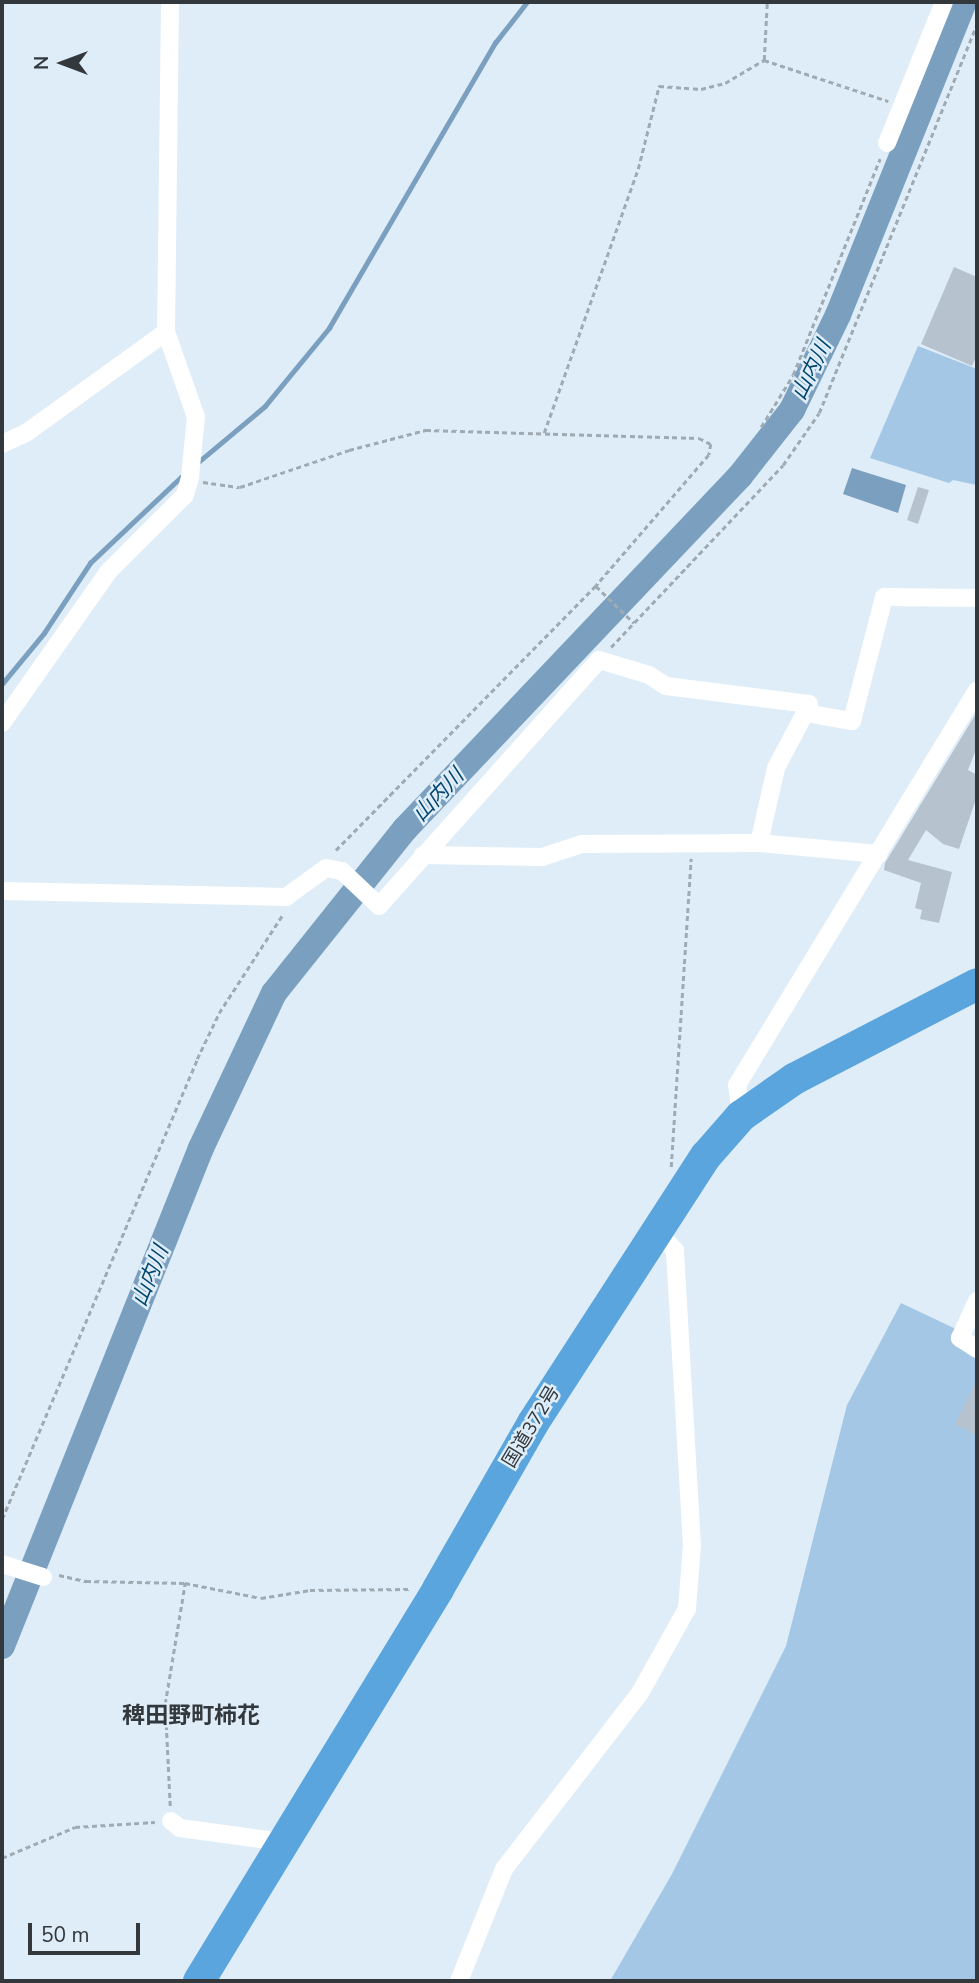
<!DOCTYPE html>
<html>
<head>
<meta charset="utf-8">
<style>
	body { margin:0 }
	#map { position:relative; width:979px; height:1983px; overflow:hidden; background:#dfedf8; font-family:"Nunito Sans","Noto Sans JP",sans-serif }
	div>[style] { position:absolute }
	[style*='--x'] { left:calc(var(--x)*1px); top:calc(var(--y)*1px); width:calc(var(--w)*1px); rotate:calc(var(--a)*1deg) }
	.green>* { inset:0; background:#a3c7e5 }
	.water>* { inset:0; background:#7ba0bf }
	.stream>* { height:4.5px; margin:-2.25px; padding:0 2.25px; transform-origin:2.25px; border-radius:2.25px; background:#7ba0bf }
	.river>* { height:26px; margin:-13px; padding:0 13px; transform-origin:13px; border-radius:13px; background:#7ba0bf }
	.building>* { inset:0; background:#b6c3ce }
	.path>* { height:2.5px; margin-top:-1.25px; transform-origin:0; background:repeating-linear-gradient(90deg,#9faab2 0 5px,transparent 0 8.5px) }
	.street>* { height:18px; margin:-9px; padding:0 9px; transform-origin:9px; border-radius:9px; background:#fff }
	.highway>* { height:32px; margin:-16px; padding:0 16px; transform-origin:16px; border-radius:16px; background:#5aa5dd }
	span { translate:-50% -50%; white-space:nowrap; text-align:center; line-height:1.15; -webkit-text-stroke:5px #dfedf8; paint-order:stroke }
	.street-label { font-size:19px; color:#32383c }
	.water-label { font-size:21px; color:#00456d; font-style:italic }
	.quarter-label { font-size:23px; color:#32383c; font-weight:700 }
	.frame { position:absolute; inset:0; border:4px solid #32383c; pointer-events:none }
	.north { position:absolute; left:28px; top:28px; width:70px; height:70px; -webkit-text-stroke:5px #dfedf8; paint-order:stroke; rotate:270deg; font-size:19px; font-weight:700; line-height:28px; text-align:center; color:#32383c }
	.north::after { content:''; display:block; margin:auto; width:24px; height:32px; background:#32383c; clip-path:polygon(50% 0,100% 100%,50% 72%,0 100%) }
	.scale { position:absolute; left:28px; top:1923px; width:112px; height:32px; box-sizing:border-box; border:4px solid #32383c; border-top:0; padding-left:9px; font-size:21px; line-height:24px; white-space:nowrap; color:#32383c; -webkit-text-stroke:5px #dfedf8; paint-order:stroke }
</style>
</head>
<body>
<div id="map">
	<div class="green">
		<div style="clip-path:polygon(918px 346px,977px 369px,977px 485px,953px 480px,949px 483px,870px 458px)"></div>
		<div style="clip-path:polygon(901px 1303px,977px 1339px,977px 1981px,610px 1981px,672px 1874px,786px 1646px,847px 1405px)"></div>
	</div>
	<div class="water">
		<div style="clip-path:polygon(852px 468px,906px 485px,898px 513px,843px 494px)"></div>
	</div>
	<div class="stream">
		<div style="--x:196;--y:464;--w:90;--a:-40"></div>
		<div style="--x:265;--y:406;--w:101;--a:-50.6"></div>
		<div style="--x:329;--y:328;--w:330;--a:-59.8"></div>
		<div style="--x:495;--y:43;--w:52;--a:-52"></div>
		<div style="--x:2;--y:684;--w:66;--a:-50.5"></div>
		<div style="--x:44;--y:633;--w:84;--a:-56.7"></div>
		<div style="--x:90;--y:563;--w:129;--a:-43.4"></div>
	</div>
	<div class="river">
		<div style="--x:2;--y:1646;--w:536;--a:-68.22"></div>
		<div style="--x:201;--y:1148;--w:171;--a:-64.8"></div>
		<div style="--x:274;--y:993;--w:210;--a:-51.4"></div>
		<div style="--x:405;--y:829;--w:487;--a:-46.5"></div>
		<div style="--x:740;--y:476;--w:84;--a:-51.8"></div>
		<div style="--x:792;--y:410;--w:106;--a:-64.2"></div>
		<div style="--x:838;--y:315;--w:337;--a:-68.1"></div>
	</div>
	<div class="building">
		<div style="clip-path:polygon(954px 267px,977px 277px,977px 355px,972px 366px,921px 344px)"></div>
		<div style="clip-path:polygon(918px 487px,929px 490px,918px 524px,907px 520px)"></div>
		<div style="clip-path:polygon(977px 712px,977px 747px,968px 770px,977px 775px,977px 796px,959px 849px,943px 844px,926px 830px,908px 860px,952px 872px,939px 923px,920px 919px,922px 910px,915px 908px,921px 883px,884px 870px,885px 863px)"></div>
		<div style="clip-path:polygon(977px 1380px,977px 1435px,955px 1424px)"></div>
	</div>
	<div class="path">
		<div style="--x:764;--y:60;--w:58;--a:-87"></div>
		<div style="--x:761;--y:427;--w:61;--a:-58.4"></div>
		<div style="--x:793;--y:375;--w:233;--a:-68.1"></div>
		<div style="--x:544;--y:433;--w:280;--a:-70.4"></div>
		<div style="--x:638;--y:169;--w:86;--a:-75.8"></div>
		<div style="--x:659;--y:86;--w:42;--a:4.1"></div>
		<div style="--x:701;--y:89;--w:25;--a:-14"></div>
		<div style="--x:725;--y:83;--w:45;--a:-30.5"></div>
		<div style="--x:764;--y:60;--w:131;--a:18.3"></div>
		<div style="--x:203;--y:482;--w:37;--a:8"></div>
		<div style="--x:240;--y:487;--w:115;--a:-18.7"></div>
		<div style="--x:349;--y:450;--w:80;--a:-14.6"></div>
		<div style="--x:426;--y:430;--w:273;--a:1.7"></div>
		<div style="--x:699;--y:438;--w:13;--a:27"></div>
		<div style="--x:711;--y:444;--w:11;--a:100"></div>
		<div style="--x:709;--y:455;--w:173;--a:130.8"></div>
		<div style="--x:596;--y:586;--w:373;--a:134.5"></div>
		<div style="--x:596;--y:586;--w:53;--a:44.2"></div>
		<div style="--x:611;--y:647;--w:250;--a:-46.6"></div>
		<div style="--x:783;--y:465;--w:63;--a:-55.3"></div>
		<div style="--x:819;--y:413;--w:421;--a:-67.9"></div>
		<div style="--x:671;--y:1167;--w:309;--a:-86.3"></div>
		<div style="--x:2;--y:1519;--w:500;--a:-67"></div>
		<div style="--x:197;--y:1059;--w:51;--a:-64.4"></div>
		<div style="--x:219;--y:1013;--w:118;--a:-57.1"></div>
		<div style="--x:59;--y:1575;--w:28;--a:13"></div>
		<div style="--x:86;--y:1581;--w:99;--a:1.2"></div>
		<div style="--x:185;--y:1583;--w:77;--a:11.2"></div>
		<div style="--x:261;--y:1598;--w:50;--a:-9.3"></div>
		<div style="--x:310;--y:1590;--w:100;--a:-0.6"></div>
		<div style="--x:170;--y:1806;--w:102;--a:-92.8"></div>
		<div style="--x:165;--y:1704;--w:123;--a:-80.6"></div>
		<div style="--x:2;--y:1858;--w:79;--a:-23"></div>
		<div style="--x:75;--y:1827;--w:80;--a:-3.6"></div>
	</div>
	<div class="street">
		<div style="--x:887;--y:143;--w:152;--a:-68"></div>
		<div style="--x:2;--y:444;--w:26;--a:-25"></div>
		<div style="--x:26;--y:433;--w:173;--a:-35.8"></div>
		<div style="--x:2;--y:723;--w:186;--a:-54.9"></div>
		<div style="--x:109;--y:571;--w:107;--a:-45"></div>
		<div style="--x:185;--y:495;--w:19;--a:-74"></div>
		<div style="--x:190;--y:477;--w:60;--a:-84.3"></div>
		<div style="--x:196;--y:417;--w:90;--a:-109.4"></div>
		<div style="--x:166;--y:332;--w:330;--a:-89.3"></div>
		<div style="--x:759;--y:843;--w:77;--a:-77.2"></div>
		<div style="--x:776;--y:768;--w:62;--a:-62.2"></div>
		<div style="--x:423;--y:855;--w:119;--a:1"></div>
		<div style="--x:542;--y:857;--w:42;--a:-18"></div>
		<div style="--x:582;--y:844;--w:177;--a:-0.3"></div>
		<div style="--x:759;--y:843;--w:120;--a:5.3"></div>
		<div style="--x:2;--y:891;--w:284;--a:1.2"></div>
		<div style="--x:286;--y:897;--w:49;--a:-35.9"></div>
		<div style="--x:326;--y:868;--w:16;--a:11"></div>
		<div style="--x:342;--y:871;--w:51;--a:43.4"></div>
		<div style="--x:379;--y:906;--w:330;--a:-48.2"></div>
		<div style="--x:599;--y:660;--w:52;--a:16.7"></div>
		<div style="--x:649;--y:675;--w:20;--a:33"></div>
		<div style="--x:666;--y:686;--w:144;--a:7.2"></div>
		<div style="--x:809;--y:704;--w:10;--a:114"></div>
		<div style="--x:805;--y:713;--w:48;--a:9.7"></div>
		<div style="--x:852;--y:721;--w:128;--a:-75.5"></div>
		<div style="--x:884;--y:597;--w:93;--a:0.6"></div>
		<div style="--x:741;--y:1116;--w:31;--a:-97"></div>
		<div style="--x:737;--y:1085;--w:461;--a:-58.7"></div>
		<div style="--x:977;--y:1301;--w:41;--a:114.7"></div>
		<div style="--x:960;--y:1338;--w:20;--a:33"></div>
		<div style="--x:2;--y:1564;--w:43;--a:17.6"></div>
		<div style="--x:171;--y:1821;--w:11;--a:38"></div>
		<div style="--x:180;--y:1828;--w:103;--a:7.8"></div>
		<div style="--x:459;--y:1981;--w:121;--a:-68.1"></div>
		<div style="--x:504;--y:1869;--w:222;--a:-52.3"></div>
		<div style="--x:640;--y:1693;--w:96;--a:-60.8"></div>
		<div style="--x:687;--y:1609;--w:63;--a:-85.5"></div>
		<div style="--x:692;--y:1546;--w:296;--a:-93.3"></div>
		<div style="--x:675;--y:1250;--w:28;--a:-135"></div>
	</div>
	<div class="highway">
		<div style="--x:199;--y:1981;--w:459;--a:-58.6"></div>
		<div style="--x:438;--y:1589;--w:191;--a:-60.2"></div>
		<div style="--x:533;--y:1423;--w:318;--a:-57.1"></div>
		<div style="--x:706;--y:1156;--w:53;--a:-48.8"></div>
		<div style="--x:741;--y:1116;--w:65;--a:-34.9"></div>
		<div style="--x:794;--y:1079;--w:206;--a:-27.4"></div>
	</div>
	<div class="street-label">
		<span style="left:532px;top:1427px;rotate:-59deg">国道372号</span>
	</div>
	<div class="water-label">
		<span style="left:811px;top:370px;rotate:-64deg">山内川</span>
		<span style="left:438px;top:795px;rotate:-47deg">山内川</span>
		<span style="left:150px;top:1276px;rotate:-68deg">山内川</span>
	</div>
	<div class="quarter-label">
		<span style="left:191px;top:1716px">稗田野町柿花</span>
	</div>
	<div class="frame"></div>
	<div class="north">N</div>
	<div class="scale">50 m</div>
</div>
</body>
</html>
